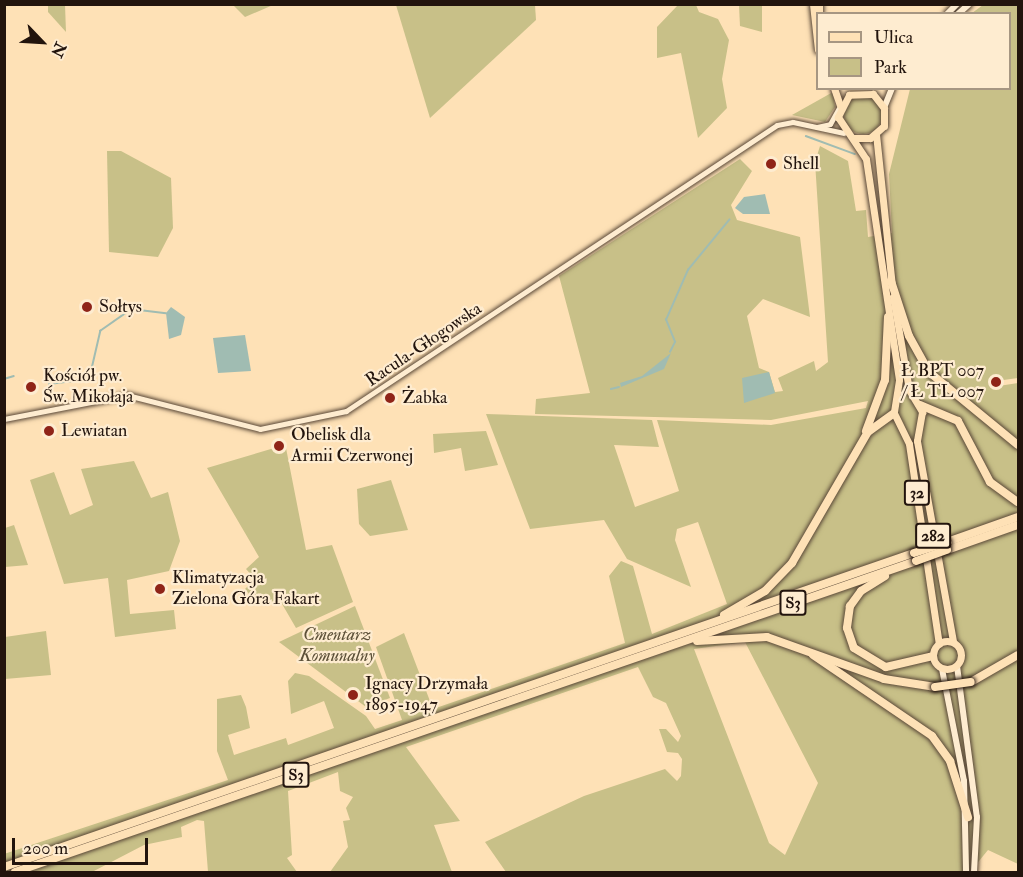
<!DOCTYPE html>
<html>
<head>
<meta charset="utf-8">
<style>
	body { margin:0 }
	#map { position:relative; width:1023px; height:877px; overflow:hidden; background:#fee1b6; font-family:"IM FELL Double Pica",serif }
	div>[style] { position:absolute }
	[style*='--x'] { left:calc(var(--x)*1px); top:calc(var(--y)*1px); width:calc(var(--w)*1px); rotate:calc(var(--a)*1deg) }
	.green>* { inset:0; background:#c8c088 }
	.round { border-radius:50% }
	.water>* { inset:0; background:#a0bcb2 }
	.stream>* { height:1.5px; margin:-0.75px; padding:0 0.75px; transform-origin:0.75px; border-radius:0.75px; background:#a0bcb2 }
	.roads { filter:drop-shadow(0 0 2px #594737) drop-shadow(0 0 2px #594737) }
	.tertiary>* { height:5px; margin:-2.5px; padding:0 2.5px; transform-origin:2.5px; border-radius:2.5px; background:#feecd0 }
	.secondary>* { height:6px; margin:-3px; padding:0 3px; transform-origin:3px; border-radius:3px; background:#feecd0 }
	.primary>* { height:7px; margin:-3.5px; padding:0 3.5px; transform-origin:3.5px; border-radius:3.5px; background:#fee1b6 }
	.primary>.ring { margin:-3.5px; padding:0; box-sizing:content-box; background:none; border:7px solid #fee1b6; border-radius:50% }
	.motorway>* { height:8px; margin:-4px; padding:0 4px; transform-origin:4px; border-radius:4px; background:#fee1b6 }
	.bridges { filter:drop-shadow(0 0 2px #22140d) drop-shadow(0 0 2px #22140d) }
	.motorway-bridge>* { height:8px; margin:-4px; padding:0 4px; transform-origin:4px; border-radius:4px; background:#fee1b6 }
	.dots>* { width:16px; height:16px; translate:-50% -50%; box-sizing:border-box; border:3px solid #feecd0; border-radius:50% }
	span { translate:-50% -50%; white-space:nowrap; text-align:center; line-height:1.15; -webkit-text-stroke:4.5px #feecd0; paint-order:stroke }
	.shield-label span { padding:2px 4px; background:#feecd0; border:2px solid; border-radius:4px; -webkit-text-stroke-width:0 }
	.shield-label { font-size:16px; color:#22140d; font-weight:700 }
	.poi-label { font-size:18px; color:#22140d }
	.left { translate:0 -50%; text-align:left }
	.right { translate:-100% -50%; text-align:right }
	.street-label { font-size:18px; color:#22140d }
	.park-label { font-size:18px; color:#5c5038; font-style:italic }
	.frame { position:absolute; inset:0; border:6px solid #22140d; pointer-events:none }
	.legend { position:absolute; left:816px; top:12px; width:195px; height:78px; box-sizing:border-box; background:#feecd0; border:2px solid #a69682; margin:0; padding:8px 10px; list-style:none; font-size:18px; color:#22140d }
	.legend li { display:flex; align-items:center; gap:12px; height:30px }
	.legend b { width:30px; border:2px solid #a69682 }
	.north { position:absolute; left:12px; top:12px; width:60px; height:60px; -webkit-text-stroke:4px #feecd0; paint-order:stroke; rotate:115deg; font-size:16px; font-weight:700; line-height:24px; text-align:center; color:#22140d }
	.north::after { content:''; display:block; margin:auto; width:21px; height:27px; background:#22140d; clip-path:polygon(50% 0,100% 100%,50% 72%,0 100%) }
	.scale { position:absolute; left:12px; top:838px; width:136px; height:27px; box-sizing:border-box; border:3px solid #22140d; border-top:0; padding-left:8px; font-size:18px; line-height:21px; white-space:nowrap; color:#22140d; -webkit-text-stroke:4px #feecd0; paint-order:stroke }
</style>
</head>
<body>
<div id="map">
	<div class="green">
		<div style="clip-path:polygon(48px 5px,65px 5px,66px 32px,48px 12px)"></div>
		<div style="clip-path:polygon(233px 5px,273px 5px,245px 17px)"></div>
		<div style="clip-path:polygon(396px 5px,535px 5px,536px 20px,430px 118px)"></div>
		<div style="clip-path:polygon(678px 5px,696px 5px,699px 12px,718px 19px,729px 40px,722px 79px,727px 108px,698px 138px,681px 53px,657px 58px,657px 27px)"></div>
		<div style="clip-path:polygon(739px 5px,762px 5px,762px 32px,740px 26px)"></div>
		<div style="clip-path:polygon(evenodd,983px 5px,1018px 5px,1018px 378px,989px 382px,992px 387px,1018px 383px,1018px 864px,988px 850px,970px 872px,506px 872px,485px 842px,584px 796px,665px 769px,677px 781px,681px 776px,682px 759px,678px 753px,667px 752px,659px 729px,666px 729px,678px 742px,681px 736px,666px 703px,653px 697px,638px 667px,406px 747px,460px 821px,434px 825px,452px 872px,330px 872px,348px 847px,343px 821px,350px 820px,346px 808px,353px 797px,340px 791px,338px 772px,288px 791px,292px 855px,287px 858px,297px 872px,208px 872px,204px 821px,197px 820px,181px 827px,182px 837px,144px 845px,92px 872px,5px 872px,4px 854px,228px 780px,217px 751px,217px 699px,241px 695px,246px 707px,250px 728px,228px 735px,234px 755px,286px 738px,288px 745px,334px 728px,324px 701px,291px 714px,288px 681px,295px 673px,309px 676px,366px 716px,375px 729px,402px 720px,376px 647px,404px 633px,433px 709px,625px 643px,609px 576px,621px 561px,633px 566px,652px 634px,727px 604px,698px 522px,677px 529px,675px 540px,691px 587px,627px 559px,604px 520px,530px 529px,486px 414px,652px 420px,659px 447px,614px 445px,635px 507px,679px 491px,657px 420px,771px 425px,866px 408px,868px 401px,771px 420px,535px 414px,536px 399px,590px 393px,559px 276px,740px 159px,752px 171px,731px 205px,737px 220px,800px 237px,810px 317px,763px 299px,747px 316px,759px 368px,769px 372px,775px 392px,783px 391px,778px 378px,814px 361px,816px 371px,828px 362px,815px 162px,820px 146px,848px 161px,856px 211px,866px 210px,868px 237px,892px 233px,889px 174px,910px 89px,1010px 88px,1010px 14px,972px 13px,983px 5px,745px 642px,818px 783px,785px 855px,769px 843px,694px 649px,745px 642px)"></div>
		<div style="clip-path:polygon(833px 92px,835px 107px,825px 122px,792px 115px)"></div>
		<div class="round" style="left:844px;top:96px;width:38px;height:38px"></div>
		<div style="clip-path:polygon(107px 151px,121px 151px,171px 178px,173px 228px,158px 257px,109px 252px)"></div>
		<div style="clip-path:polygon(486px 431px,498px 465px,465px 471px,461px 448px,434px 453px,433px 434px)"></div>
		<div style="clip-path:polygon(281px 446px,286px 448px,306px 550px,332px 545px,353px 602px,296px 628px,278px 597px,272px 602px,259px 593px,253px 599px,245px 589px,255px 579px,246px 569px,259px 557px,207px 468px)"></div>
		<div style="clip-path:polygon(134px 461px,151px 498px,168px 492px,180px 541px,169px 571px,127px 580px,130px 614px,174px 610px,176px 629px,115px 637px,108px 578px,64px 584px,30px 480px,54px 472px,70px 515px,93px 505px,81px 469px)"></div>
		<div style="clip-path:polygon(391px 480px,408px 530px,370px 536px,359px 524px,357px 489px)"></div>
		<div style="clip-path:polygon(14px 525px,28px 565px,5px 567px,5px 528px)"></div>
		<div style="clip-path:polygon(355px 606px,390px 698px,366px 707px,279px 642px)"></div>
		<div style="clip-path:polygon(46px 631px,51px 675px,5px 679px,5px 637px)"></div>
	</div>
	<div class="water">
		<div style="clip-path:polygon(765px 194px,770px 214px,743px 214px,735px 208px,744px 197px)"></div>
		<div style="clip-path:polygon(171px 307px,185px 317px,181px 335px,169px 339px,166px 313px)"></div>
		<div style="clip-path:polygon(245px 335px,251px 371px,218px 373px,213px 338px)"></div>
		<div style="clip-path:polygon(671px 353px,664px 369px,621px 387px,620px 383px,642px 376px)"></div>
		<div style="clip-path:polygon(769px 372px,775px 393px,744px 403px,742px 378px)"></div>
	</div>
	<div class="stream">
		<div style="--x:806;--y:136;--w:52;--a:20.2"></div>
		<div style="--x:670;--y:352;--w:11;--a:-63"></div>
		<div style="--x:675;--y:342;--w:24;--a:-112"></div>
		<div style="--x:666;--y:320;--w:55;--a:-66.3"></div>
		<div style="--x:688;--y:270;--w:65;--a:-50.6"></div>
		<div style="--x:4;--y:379;--w:10;--a:-17"></div>
		<div style="--x:49;--y:384;--w:26;--a:-7"></div>
		<div style="--x:75;--y:381;--w:22;--a:-39"></div>
		<div style="--x:92;--y:367;--w:37;--a:-77"></div>
		<div style="--x:100;--y:331;--w:38;--a:-35"></div>
		<div style="--x:131;--y:309;--w:35;--a:7"></div>
		<div style="--x:611;--y:389;--w:8;--a:-14"></div>
	</div>
	<div class="roads">
		<div class="tertiary">
			<div style="--x:817;--y:127;--w:13;--a:-13"></div>
			<div style="--x:830;--y:124;--w:18;--a:-61"></div>
			<div style="--x:4;--y:419;--w:125;--a:-11"></div>
			<div style="--x:127;--y:395;--w:137;--a:14.3"></div>
			<div style="--x:260;--y:429;--w:88;--a:-11.8"></div>
			<div style="--x:346;--y:411;--w:517;--a:-33.57"></div>
			<div style="--x:777;--y:125;--w:16;--a:-11"></div>
			<div style="--x:793;--y:122;--w:52;--a:12.2"></div>
		</div>
		<div class="secondary">
			<div style="--x:947;--y:14;--w:14;--a:-45"></div>
			<div style="--x:958;--y:14;--w:15;--a:-42"></div>
			<div style="--x:884;--y:108;--w:22;--a:-68"></div>
			<div style="--x:957;--y:666;--w:152;--a:82.5"></div>
			<div style="--x:977;--y:817;--w:55;--a:93.1"></div>
			<div style="--x:942;--y:669;--w:114;--a:78.9"></div>
			<div style="--x:964;--y:781;--w:91;--a:88.7"></div>
		</div>
		<div class="primary">
			<div style="--x:813;--y:4;--w:46;--a:83.8"></div>
			<div style="--x:819;--y:4;--w:10;--a:90"></div>
			<div style="--x:834;--y:88;--w:18;--a:71"></div>
			<div style="--x:876;--y:134;--w:153;--a:84"></div>
			<div style="--x:853;--y:138;--w:17;--a:0"></div>
			<div style="--x:870;--y:138;--w:18;--a:-41"></div>
			<div style="--x:884;--y:126;--w:18;--a:-90"></div>
			<div style="--x:884;--y:108;--w:18;--a:-128"></div>
			<div style="--x:873;--y:94;--w:24;--a:178"></div>
			<div style="--x:849;--y:95;--w:25;--a:117"></div>
			<div style="--x:838;--y:117;--w:50;--a:56.3"></div>
			<div style="--x:866;--y:159;--w:223;--a:81.5"></div>
			<div style="--x:899;--y:380;--w:33;--a:99"></div>
			<div style="--x:894;--y:413;--w:34;--a:64"></div>
			<div style="--x:909;--y:444;--w:202;--a:81.5"></div>
			<div style="--x:893;--y:297;--w:94;--a:80.2"></div>
			<div style="--x:909;--y:390;--w:26;--a:59"></div>
			<div style="--x:922;--y:412;--w:29;--a:100"></div>
			<div style="--x:917;--y:441;--w:204;--a:79.8"></div>
			<div class="ring" style="left:933px;top:641px;width:21px;height:21px"></div>
		</div>
		<div class="motorway">
			<div style="--x:891;--y:281;--w:58;--a:71.9"></div>
			<div style="--x:909;--y:336;--w:41;--a:60.9"></div>
			<div style="--x:929;--y:372;--w:115;--a:39.4"></div>
			<div style="--x:920;--y:405;--w:41;--a:22.8"></div>
			<div style="--x:958;--y:421;--w:69;--a:62.3"></div>
			<div style="--x:990;--y:482;--w:34;--a:36"></div>
			<div style="--x:866;--y:431;--w:54;--a:-69.6"></div>
			<div style="--x:885;--y:380;--w:63;--a:-87.3"></div>
			<div style="--x:947;--y:542;--w:75;--a:-19.4"></div>
			<div style="--x:947;--y:550;--w:75;--a:-19.4"></div>
			<div style="--x:885;--y:576;--w:28;--a:148"></div>
			<div style="--x:861;--y:591;--w:19;--a:126"></div>
			<div style="--x:850;--y:606;--w:22;--a:98"></div>
			<div style="--x:847;--y:628;--w:21;--a:71"></div>
			<div style="--x:854;--y:648;--w:37;--a:31"></div>
			<div style="--x:886;--y:667;--w:48;--a:-13.2"></div>
			<div style="--x:724;--y:615;--w:48;--a:-30.3"></div>
			<div style="--x:765;--y:591;--w:39;--a:-46"></div>
			<div style="--x:792;--y:563;--w:151;--a:-59.9"></div>
			<div style="--x:868;--y:432;--w:32;--a:-36"></div>
			<div style="--x:697;--y:641;--w:70;--a:-3.3"></div>
			<div style="--x:767;--y:637;--w:124;--a:19.7"></div>
			<div style="--x:884;--y:679;--w:52;--a:8.9"></div>
			<div style="--x:813;--y:655;--w:144;--a:34.2"></div>
			<div style="--x:932;--y:736;--w:31;--a:54"></div>
			<div style="--x:950;--y:761;--w:59;--a:72.2"></div>
			<div style="--x:971;--y:682;--w:54;--a:-29.9"></div>
			<div style="--x:4;--y:867;--w:963;--a:-19.04"></div>
			<div style="--x:15;--y:872;--w:953;--a:-19.04"></div>
		</div>
	</div>
	<div class="bridges">
		<div class="motorway-bridge">
			<div style="--x:914;--y:553;--w:35;--a:-18"></div>
			<div style="--x:916;--y:561;--w:33;--a:-20"></div>
			<div style="--x:935;--y:687;--w:36;--a:-8"></div>
		</div>
	</div>
	<div class="dots">
		<div style="left:771px;top:164px;background:#8f2418"></div>
		<div style="left:87px;top:307px;background:#8f2418"></div>
		<div style="left:996px;top:382px;background:#8f2418"></div>
		<div style="left:31px;top:387px;background:#8f2418"></div>
		<div style="left:390px;top:398px;background:#8f2418"></div>
		<div style="left:49px;top:431px;background:#8f2418"></div>
		<div style="left:279px;top:446px;background:#8f2418"></div>
		<div style="left:160px;top:589px;background:#8f2418"></div>
		<div style="left:353px;top:695px;background:#8f2418"></div>
	</div>
	<div class="shield-label">
		<span style="left:917px;top:493px">32</span>
		<span style="left:933px;top:536px">282</span>
		<span style="left:793px;top:603px">S3</span>
		<span style="left:296px;top:775px">S3</span>
	</div>
	<div class="poi-label">
		<span class="left" style="left:783px;top:164px">Shell</span>
		<span class="left" style="left:99px;top:307px">Sołtys</span>
		<span class="right" style="left:984px;top:382px">Ł BPT 007<br>/ Ł TL 007</span>
		<span class="left" style="left:43px;top:387px">Kościół pw.<br>Św. Mikołaja</span>
		<span class="left" style="left:402px;top:398px">Żabka</span>
		<span class="left" style="left:61px;top:431px">Lewiatan</span>
		<span class="left" style="left:291px;top:446px">Obelisk dla<br>Armii Czerwonej</span>
		<span class="left" style="left:172px;top:589px">Klimatyzacja<br>Zielona Góra Fakart</span>
		<span class="left" style="left:365px;top:695px">Ignacy Drzymała<br>1895-1947</span>
	</div>
	<div class="street-label">
		<span style="left:424px;top:345px;rotate:-34deg">Racula-Głogowska</span>
	</div>
	<div class="park-label">
		<span style="left:337px;top:646px">Cmentarz<br>Komunalny</span>
	</div>
	<div class="frame"></div>
	<ul class="legend">
	<li><b style="height:8px;background:#fee1b6"></b>Ulica</li>
	<li><b style="height:16px;background:#c8c088"></b>Park</li>
	</ul>
	<div class="north">N</div>
	<div class="scale">200 m</div>
</div>
</body>
</html>
